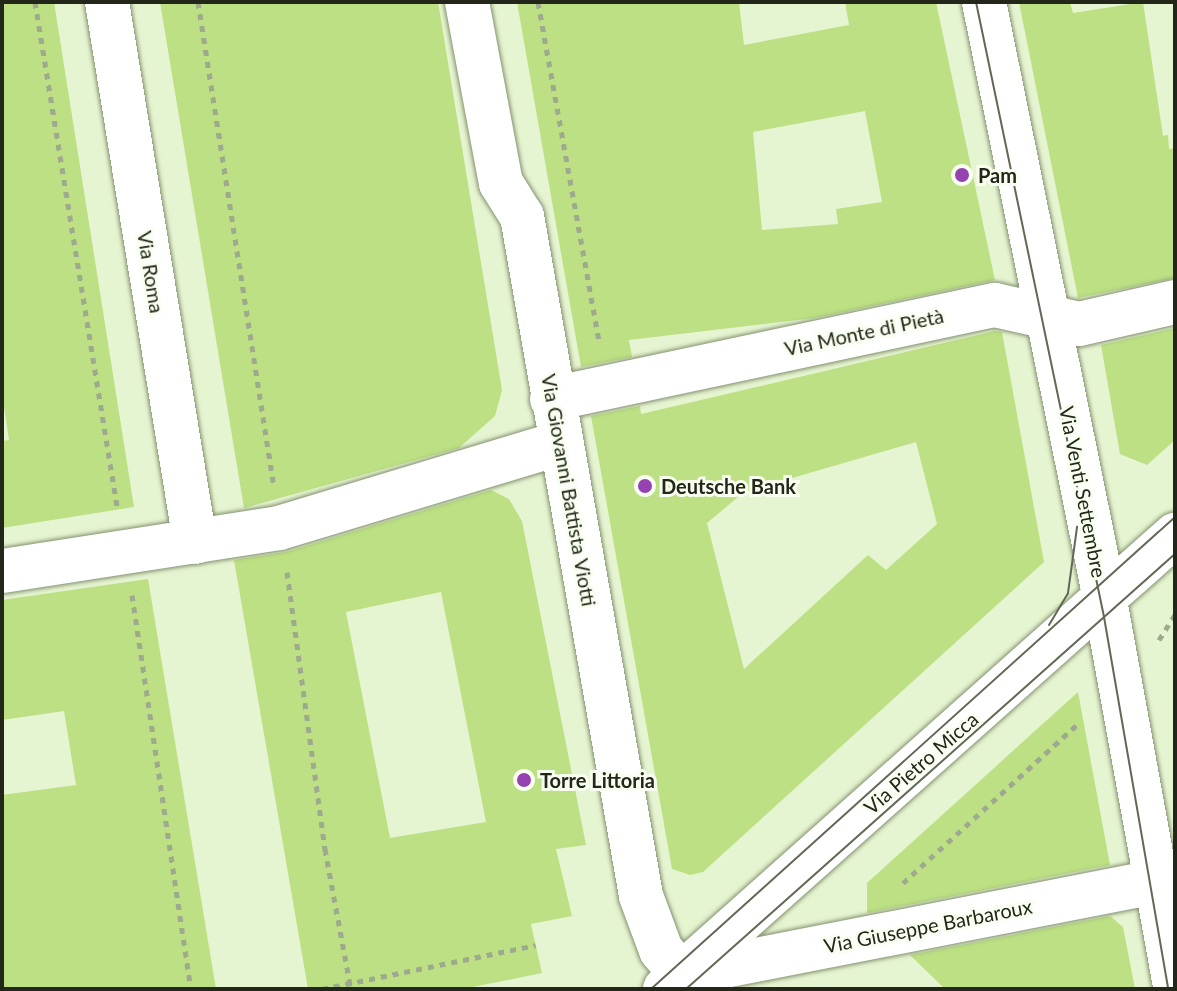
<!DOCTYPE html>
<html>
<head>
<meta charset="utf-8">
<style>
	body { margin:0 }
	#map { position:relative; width:1177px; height:991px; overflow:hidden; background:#e6f5d1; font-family:Lato,sans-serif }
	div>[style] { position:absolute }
	.building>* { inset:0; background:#bce083 }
	.path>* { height:5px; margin-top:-2.5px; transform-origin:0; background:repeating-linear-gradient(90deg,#9ea98d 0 6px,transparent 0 12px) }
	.roads { filter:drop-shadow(0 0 2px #839170) drop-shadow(0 0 2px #839170) }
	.minor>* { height:44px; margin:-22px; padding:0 22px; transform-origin:22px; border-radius:22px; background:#fff }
	.tram>* { height:2px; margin:-1px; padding:0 1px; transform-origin:1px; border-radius:1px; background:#616955 }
	.dots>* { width:22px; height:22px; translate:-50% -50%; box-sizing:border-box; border:4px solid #f8fff0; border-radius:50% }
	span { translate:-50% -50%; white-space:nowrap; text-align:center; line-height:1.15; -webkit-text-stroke:6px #f8fff0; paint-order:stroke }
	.poi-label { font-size:20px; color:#22271a; font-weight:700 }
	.left { translate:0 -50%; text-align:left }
	.street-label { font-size:20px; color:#22271a }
	.frame { position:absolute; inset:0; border:4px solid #22271a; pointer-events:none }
</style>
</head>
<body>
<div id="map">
	<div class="building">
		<div style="clip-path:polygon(2px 2px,54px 2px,134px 507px,2px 528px,2px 441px,9px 440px,2px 394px)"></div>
		<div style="clip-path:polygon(160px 2px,438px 2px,502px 390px,495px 416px,459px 448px,244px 508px)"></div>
		<div style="clip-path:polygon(evenodd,517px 2px,739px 2px,744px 45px,849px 25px,845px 2px,936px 2px,995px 280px,815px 318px,629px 340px,632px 357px,581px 367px,517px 2px,865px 111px,882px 202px,836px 209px,838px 224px,762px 230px,753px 132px,865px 111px)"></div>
		<div style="clip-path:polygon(1019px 2px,1070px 2px,1073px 13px,1143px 2px,1163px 136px,1168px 135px,1169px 149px,1175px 148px,1175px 278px,1078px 298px)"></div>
		<div style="clip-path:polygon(1175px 328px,1175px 440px,1147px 465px,1120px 454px,1101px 345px)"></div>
		<div style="clip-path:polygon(evenodd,995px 331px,1002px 332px,1044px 562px,703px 872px,690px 875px,672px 869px,591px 416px,640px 406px,641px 414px,995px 331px,916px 442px,937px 524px,886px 570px,868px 555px,744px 669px,707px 523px,744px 492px,916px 442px)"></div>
		<div style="clip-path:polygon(evenodd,491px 490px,509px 499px,522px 521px,586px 845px,556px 849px,572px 916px,531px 924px,542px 973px,463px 989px,308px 989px,234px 560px,286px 552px,491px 490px,441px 592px,486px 822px,390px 838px,346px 612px,441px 592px)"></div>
		<div style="clip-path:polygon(148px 579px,216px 989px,2px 989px,2px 795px,76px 785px,64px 711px,2px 720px,2px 600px)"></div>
		<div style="clip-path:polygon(1078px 692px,1110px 865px,867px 913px,867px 883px)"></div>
		<div style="clip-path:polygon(1110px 916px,1123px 927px,1135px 989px,945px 989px,910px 955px)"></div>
	</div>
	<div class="path">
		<div style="left:35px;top:2px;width:511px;rotate:80.76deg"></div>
		<div style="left:198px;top:2px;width:487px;rotate:81.1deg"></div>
		<div style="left:538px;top:2px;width:345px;rotate:79.8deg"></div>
		<div style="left:287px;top:572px;width:280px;rotate:82.2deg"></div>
		<div style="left:325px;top:849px;width:137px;rotate:79.5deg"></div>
		<div style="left:132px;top:595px;width:398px;rotate:81.5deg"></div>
		<div style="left:1159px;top:640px;width:31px;rotate:-58deg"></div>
		<div style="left:903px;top:883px;width:238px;rotate:-42.3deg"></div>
		<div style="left:322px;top:989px;width:218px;rotate:-11.6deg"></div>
	</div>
	<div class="roads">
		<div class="minor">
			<div style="left:107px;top:2px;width:547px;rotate:80.74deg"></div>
			<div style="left:467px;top:2px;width:184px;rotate:79.4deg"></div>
			<div style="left:501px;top:183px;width:39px;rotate:58deg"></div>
			<div style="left:522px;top:216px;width:690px;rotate:80.07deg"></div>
			<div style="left:641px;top:896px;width:58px;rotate:69.7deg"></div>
			<div style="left:661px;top:950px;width:33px;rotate:50deg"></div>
			<div style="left:984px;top:2px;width:594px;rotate:78.54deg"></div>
			<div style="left:1102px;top:584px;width:407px;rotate:79.7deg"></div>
			<div style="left:552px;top:399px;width:453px;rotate:-12deg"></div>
			<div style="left:995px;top:305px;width:86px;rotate:12.7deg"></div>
			<div style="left:1079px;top:324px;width:98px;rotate:-12.9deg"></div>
			<div style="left:2px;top:571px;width:280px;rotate:-8.8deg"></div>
			<div style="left:279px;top:528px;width:295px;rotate:-16.8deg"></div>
			<div style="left:684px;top:974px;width:500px;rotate:-11.06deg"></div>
			<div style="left:665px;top:989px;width:683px;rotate:-41.68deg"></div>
		</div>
	</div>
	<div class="tram">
		<div style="left:976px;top:2px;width:628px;rotate:78.24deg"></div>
		<div style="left:1104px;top:617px;width:377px;rotate:80.2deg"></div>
		<div style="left:1049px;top:625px;width:37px;rotate:-59deg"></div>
		<div style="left:1068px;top:593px;width:67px;rotate:-82.2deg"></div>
		<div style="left:651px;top:989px;width:705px;rotate:-42.01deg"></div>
		<div style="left:686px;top:989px;width:654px;rotate:-41.66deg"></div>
	</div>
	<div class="dots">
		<div style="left:962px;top:175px;background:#9642b0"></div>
		<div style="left:645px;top:486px;background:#9642b0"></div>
		<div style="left:524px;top:780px;background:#9642b0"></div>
	</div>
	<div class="poi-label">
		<span class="left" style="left:978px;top:175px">Pam</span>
		<span class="left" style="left:661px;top:486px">Deutsche Bank</span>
		<span class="left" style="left:540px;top:780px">Torre Littoria</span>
	</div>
	<div class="street-label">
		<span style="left:151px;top:272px;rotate:81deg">Via Roma</span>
		<span style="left:864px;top:332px;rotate:-12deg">Via Monte di Pietà</span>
		<span style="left:569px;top:490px;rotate:80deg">Via Giovanni Battista Viotti</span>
		<span style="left:1083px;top:492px;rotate:79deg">Via Venti Settembre</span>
		<span style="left:921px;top:763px;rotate:-41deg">Via Pietro Micca</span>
		<span style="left:928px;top:926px;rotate:-11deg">Via Giuseppe Barbaroux</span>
	</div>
	<div class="frame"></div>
</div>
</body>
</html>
